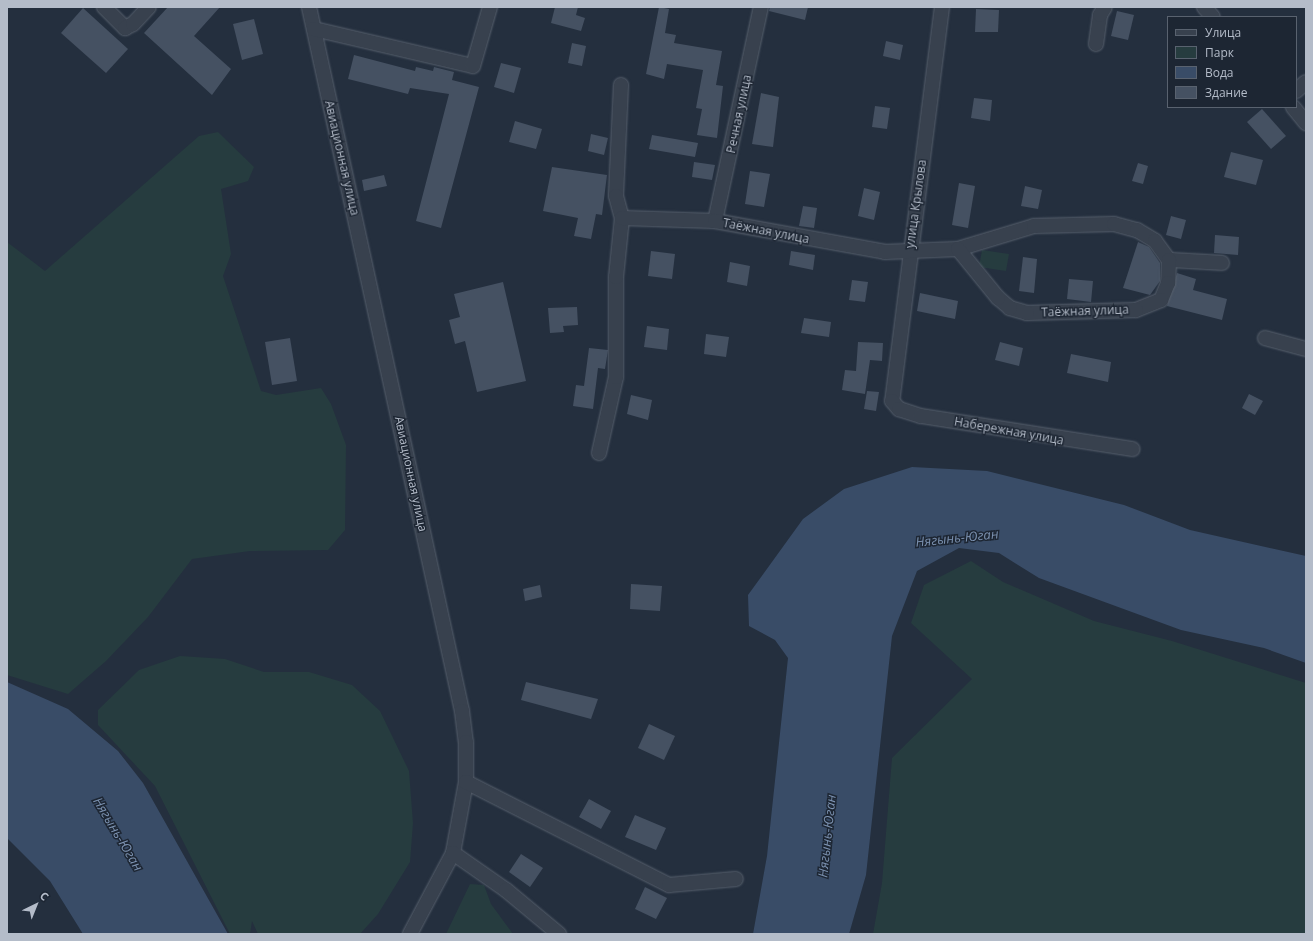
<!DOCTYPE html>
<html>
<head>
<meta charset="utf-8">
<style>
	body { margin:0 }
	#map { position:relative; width:1313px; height:941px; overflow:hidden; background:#242f3e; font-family:"Open Sans",sans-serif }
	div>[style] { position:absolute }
	.green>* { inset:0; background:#263c3f }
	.water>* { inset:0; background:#394c67 }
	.building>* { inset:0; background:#455162 }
	.roads { filter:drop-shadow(0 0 1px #565f6c) drop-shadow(0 0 1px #565f6c) }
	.minor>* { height:14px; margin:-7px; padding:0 7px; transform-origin:7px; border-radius:7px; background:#38414e }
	span { translate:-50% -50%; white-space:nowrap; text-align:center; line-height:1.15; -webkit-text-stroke:3px #1d2633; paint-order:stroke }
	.street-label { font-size:12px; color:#b4bcc9 }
	.water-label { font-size:13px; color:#7c92b1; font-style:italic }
	.frame { position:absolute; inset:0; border:8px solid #b4bcc9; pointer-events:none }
	.legend { position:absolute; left:1167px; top:16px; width:130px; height:92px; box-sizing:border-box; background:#1d2633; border:1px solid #59626f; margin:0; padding:5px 7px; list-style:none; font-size:12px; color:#b4bcc9 }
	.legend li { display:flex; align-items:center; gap:8px; height:20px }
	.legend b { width:20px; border:1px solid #59626f }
	.north { position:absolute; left:16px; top:885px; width:40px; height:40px; -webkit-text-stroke:3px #1d2633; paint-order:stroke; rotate:43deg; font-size:11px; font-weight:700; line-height:16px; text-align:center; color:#b4bcc9 }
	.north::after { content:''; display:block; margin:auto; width:14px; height:18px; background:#b4bcc9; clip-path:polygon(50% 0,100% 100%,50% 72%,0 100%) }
</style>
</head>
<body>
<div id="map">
	<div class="green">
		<div style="clip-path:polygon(218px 132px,254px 167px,248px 181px,221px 189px,231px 254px,223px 276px,261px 391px,276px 395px,321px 388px,331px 404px,346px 445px,345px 530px,328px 550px,250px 551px,192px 559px,148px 617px,106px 661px,68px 694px,7px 675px,7px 242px,45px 271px,199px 136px)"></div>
		<div style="clip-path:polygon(982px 250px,1009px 254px,1006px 271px,979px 267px)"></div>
		<div style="clip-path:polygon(971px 561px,1003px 582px,1094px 621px,1172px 641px,1306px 683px,1306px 934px,873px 934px,882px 883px,892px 758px,972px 679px,911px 623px,924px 585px)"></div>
		<div style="clip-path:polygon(180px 656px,225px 659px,264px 672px,309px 672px,352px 685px,380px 711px,409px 771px,413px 823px,410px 862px,378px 914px,360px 934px,258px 934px,252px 921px,250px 934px,230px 934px,155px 786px,98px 725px,98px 710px,139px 670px)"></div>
		<div style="clip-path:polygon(470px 884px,484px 885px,491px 904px,513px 934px,446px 934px)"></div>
	</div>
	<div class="water">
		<div style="clip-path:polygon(912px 467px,987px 471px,1124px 505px,1190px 530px,1306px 556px,1306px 663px,1264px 648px,1181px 630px,1039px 578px,999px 553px,959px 548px,917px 571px,892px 636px,866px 875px,849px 934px,753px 934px,767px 856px,788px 658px,775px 640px,749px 626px,748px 595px,803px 519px,844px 489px)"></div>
		<div style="clip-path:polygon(7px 682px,68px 709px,118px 751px,143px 783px,228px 934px,83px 934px,50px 881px,7px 838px)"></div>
	</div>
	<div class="building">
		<div style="clip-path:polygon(168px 7px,220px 7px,194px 36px,231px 69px,212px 95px,144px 33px)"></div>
		<div style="clip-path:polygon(555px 7px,578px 7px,576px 15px,585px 18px,581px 31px,551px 23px)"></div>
		<div style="clip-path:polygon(659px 7px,669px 9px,665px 33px,676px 35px,674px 43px,722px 51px,716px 85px,723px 86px,717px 138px,697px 135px,702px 109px,696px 108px,703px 70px,667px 64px,664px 79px,646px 74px)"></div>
		<div style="clip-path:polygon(770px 7px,808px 7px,805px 20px,769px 11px)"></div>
		<div style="clip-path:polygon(83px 8px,128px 49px,106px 73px,61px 33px)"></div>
		<div style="clip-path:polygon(976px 9px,999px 10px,998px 32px,975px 32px)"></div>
		<div style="clip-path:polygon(1117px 11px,1134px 15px,1128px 40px,1111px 36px)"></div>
		<div style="clip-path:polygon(254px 19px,263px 54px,242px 60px,233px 24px)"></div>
		<div style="clip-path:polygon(886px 41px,903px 45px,900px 60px,883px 56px)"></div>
		<div style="clip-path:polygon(572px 43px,586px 46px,582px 66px,568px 63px)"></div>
		<div style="clip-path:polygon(354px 55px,415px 71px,416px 67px,433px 71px,434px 67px,454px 72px,452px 80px,479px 87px,441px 228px,416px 221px,449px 94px,410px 88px,408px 94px,348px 79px)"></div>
		<div style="clip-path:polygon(501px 63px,521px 68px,514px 93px,494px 87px)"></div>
		<div style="clip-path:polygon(761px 93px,779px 97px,773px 147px,752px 144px)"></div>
		<div style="clip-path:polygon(974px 98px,992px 100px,990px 121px,971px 118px)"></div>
		<div style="clip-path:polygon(875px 106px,890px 108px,887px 129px,872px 127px)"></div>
		<div style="clip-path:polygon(1262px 109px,1286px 136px,1271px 149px,1247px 122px)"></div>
		<div style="clip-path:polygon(515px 121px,542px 129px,536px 149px,509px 142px)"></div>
		<div style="clip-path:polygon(591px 134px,608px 138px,604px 155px,588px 151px)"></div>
		<div style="clip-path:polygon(652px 135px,698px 143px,695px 157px,649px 149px)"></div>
		<div style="clip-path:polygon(1231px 152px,1263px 160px,1256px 185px,1224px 177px)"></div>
		<div style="clip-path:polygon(694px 162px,715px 165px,712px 180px,692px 177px)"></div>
		<div style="clip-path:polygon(1138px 163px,1148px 166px,1143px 184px,1132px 181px)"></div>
		<div style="clip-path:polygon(552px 167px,607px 175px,602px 215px,596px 214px,591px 239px,574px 236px,578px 218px,543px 211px)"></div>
		<div style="clip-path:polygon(750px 171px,770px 174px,764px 207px,745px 204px)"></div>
		<div style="clip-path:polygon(384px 175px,387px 186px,364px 191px,362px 180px)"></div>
		<div style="clip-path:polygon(959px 183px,975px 186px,968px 228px,952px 225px)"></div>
		<div style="clip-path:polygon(1025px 186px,1042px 190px,1038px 209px,1021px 206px)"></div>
		<div style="clip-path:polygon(864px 188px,880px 192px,874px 220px,858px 216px)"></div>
		<div style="clip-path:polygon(803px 206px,817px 208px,814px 228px,799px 226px)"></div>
		<div style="clip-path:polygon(1171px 216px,1186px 220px,1181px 239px,1166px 235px)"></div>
		<div style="clip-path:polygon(1215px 235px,1239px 237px,1238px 255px,1214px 253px)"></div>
		<div style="clip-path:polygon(1138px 242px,1149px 247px,1160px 263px,1160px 281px,1150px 295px,1123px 288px)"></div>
		<div style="clip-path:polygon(651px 251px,675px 254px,672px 279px,648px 276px)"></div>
		<div style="clip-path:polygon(791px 251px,815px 255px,813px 270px,789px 265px)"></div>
		<div style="clip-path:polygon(1023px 257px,1037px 259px,1034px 293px,1019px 291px)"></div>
		<div style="clip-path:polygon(730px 262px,750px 266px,747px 286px,727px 282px)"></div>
		<div style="clip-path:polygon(1177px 273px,1196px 279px,1193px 290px,1227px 299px,1222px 320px,1167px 306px)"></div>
		<div style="clip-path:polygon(1069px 279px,1093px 281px,1091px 302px,1067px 299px)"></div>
		<div style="clip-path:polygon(852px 280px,868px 282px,865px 302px,849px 300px)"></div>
		<div style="clip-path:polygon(503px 282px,526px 381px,477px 392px,465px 341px,455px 344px,449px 320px,460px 317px,454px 294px)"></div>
		<div style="clip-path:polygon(920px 293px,958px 301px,955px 319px,917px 311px)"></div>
		<div style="clip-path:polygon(577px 307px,578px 325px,563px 326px,564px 332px,550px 333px,548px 308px)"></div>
		<div style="clip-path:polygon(804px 318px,831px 322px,829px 337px,801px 333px)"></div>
		<div style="clip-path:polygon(647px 326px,669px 329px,667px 350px,644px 347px)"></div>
		<div style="clip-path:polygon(706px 334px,729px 337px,726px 357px,704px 354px)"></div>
		<div style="clip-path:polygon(290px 338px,297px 381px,272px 385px,265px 342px)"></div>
		<div style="clip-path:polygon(858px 342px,883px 343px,882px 361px,870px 360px,865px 394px,842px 390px,845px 370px,856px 371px)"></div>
		<div style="clip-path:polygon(1000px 342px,1023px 348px,1019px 366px,995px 360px)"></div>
		<div style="clip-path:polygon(589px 348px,608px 350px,605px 369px,598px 368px,593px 409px,573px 406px,576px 385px,584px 386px)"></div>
		<div style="clip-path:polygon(1071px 354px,1111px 362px,1108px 382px,1067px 373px)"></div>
		<div style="clip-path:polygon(867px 391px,879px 392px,876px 411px,864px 409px)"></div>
		<div style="clip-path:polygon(1249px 394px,1263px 401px,1255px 415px,1242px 408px)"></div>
		<div style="clip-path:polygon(631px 395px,652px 400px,648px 420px,627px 414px)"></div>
		<div style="clip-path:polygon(631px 584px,662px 586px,660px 611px,630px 609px)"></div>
		<div style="clip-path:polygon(540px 585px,542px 597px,525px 601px,523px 589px)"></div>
		<div style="clip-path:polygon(526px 682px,598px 699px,591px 719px,521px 700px)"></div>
		<div style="clip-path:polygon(649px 724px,675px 736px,664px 760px,638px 748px)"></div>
		<div style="clip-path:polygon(589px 799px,611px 811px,601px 829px,579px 817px)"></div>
		<div style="clip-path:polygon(635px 815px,666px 828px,656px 850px,625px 837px)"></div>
		<div style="clip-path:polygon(521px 854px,543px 868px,530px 887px,509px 872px)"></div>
		<div style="clip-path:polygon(645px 887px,667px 898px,656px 919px,635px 909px)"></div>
	</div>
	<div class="roads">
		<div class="minor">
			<div style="left:104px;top:7px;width:30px;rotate:45deg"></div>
			<div style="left:125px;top:28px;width:9px;rotate:-27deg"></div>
			<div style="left:133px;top:24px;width:23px;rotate:-47deg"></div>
			<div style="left:309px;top:7px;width:720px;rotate:77.74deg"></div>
			<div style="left:462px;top:711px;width:31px;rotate:83deg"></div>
			<div style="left:466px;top:742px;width:40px;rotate:90deg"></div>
			<div style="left:466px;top:782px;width:72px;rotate:100.4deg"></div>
			<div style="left:453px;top:853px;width:92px;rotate:118deg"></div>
			<div style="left:942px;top:7px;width:397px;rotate:97.2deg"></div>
			<div style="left:892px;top:401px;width:11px;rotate:49deg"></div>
			<div style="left:899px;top:409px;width:23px;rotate:18deg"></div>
			<div style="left:921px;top:416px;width:214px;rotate:8.9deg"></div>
			<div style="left:1204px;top:7px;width:13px;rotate:48deg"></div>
			<div style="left:314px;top:29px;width:163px;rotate:13.1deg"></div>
			<div style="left:473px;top:66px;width:61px;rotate:-73.9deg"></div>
			<div style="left:1096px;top:44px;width:29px;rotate:-82deg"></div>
			<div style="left:1100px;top:15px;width:9px;rotate:-58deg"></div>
			<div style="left:621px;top:85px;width:111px;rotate:92.6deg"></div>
			<div style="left:616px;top:196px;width:23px;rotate:75deg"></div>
			<div style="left:1296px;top:91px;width:13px;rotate:-42deg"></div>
			<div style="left:1293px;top:107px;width:21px;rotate:51deg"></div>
			<div style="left:715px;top:221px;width:219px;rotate:-77.9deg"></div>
			<div style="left:1169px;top:260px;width:53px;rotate:3.2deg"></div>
			<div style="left:1265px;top:338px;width:42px;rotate:15deg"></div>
			<div style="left:599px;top:453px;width:78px;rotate:-77.4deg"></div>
			<div style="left:616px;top:377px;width:100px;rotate:-90deg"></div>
			<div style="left:616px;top:277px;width:59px;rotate:-84.2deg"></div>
			<div style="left:622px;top:218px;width:93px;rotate:1.8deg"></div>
			<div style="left:715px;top:221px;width:173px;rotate:10.3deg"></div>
			<div style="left:885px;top:252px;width:73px;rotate:-2.4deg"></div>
			<div style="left:958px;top:249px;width:79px;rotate:-16.8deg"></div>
			<div style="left:1034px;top:226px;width:80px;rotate:-1.4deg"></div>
			<div style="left:1114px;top:224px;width:24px;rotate:15deg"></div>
			<div style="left:1137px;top:230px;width:21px;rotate:31deg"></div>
			<div style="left:1155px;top:241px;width:24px;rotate:54deg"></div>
			<div style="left:1169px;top:260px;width:23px;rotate:92deg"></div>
			<div style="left:1168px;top:283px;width:18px;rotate:112deg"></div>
			<div style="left:1161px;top:300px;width:27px;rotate:158deg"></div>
			<div style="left:1136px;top:310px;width:109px;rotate:178.4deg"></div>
			<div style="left:1027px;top:313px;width:18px;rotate:-164deg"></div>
			<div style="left:1010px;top:308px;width:16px;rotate:-140deg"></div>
			<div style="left:998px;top:298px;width:63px;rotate:-129.2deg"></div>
			<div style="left:466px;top:782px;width:228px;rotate:26.9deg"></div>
			<div style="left:669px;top:885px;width:67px;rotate:-5.1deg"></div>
			<div style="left:453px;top:853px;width:65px;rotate:34.9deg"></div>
			<div style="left:506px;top:890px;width:69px;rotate:39.7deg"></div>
		</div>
	</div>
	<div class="street-label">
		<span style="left:739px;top:114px;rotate:-78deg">Речная улица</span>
		<span style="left:342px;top:158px;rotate:77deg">Авиационная улица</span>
		<span style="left:916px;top:204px;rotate:-82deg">улица Крылова</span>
		<span style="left:766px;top:231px;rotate:11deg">Таёжная улица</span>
		<span style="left:1085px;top:311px;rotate:-2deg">Таёжная улица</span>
		<span style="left:1009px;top:431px;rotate:10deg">Набережная улица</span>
		<span style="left:411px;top:474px;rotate:78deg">Авиационная улица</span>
	</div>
	<div class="water-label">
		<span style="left:957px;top:538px;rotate:-6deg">Нягынь-Юган</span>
		<span style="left:118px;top:834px;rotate:59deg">Нягынь-Юган</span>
		<span style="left:827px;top:836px;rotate:-84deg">Нягынь-Юган</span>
	</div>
	<div class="frame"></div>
	<ul class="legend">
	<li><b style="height:5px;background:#38414e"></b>Улица</li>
	<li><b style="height:11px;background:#263c3f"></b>Парк</li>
	<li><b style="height:11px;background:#394c67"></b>Вода</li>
	<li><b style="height:11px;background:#455162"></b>Здание</li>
	</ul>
	<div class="north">С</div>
</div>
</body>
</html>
